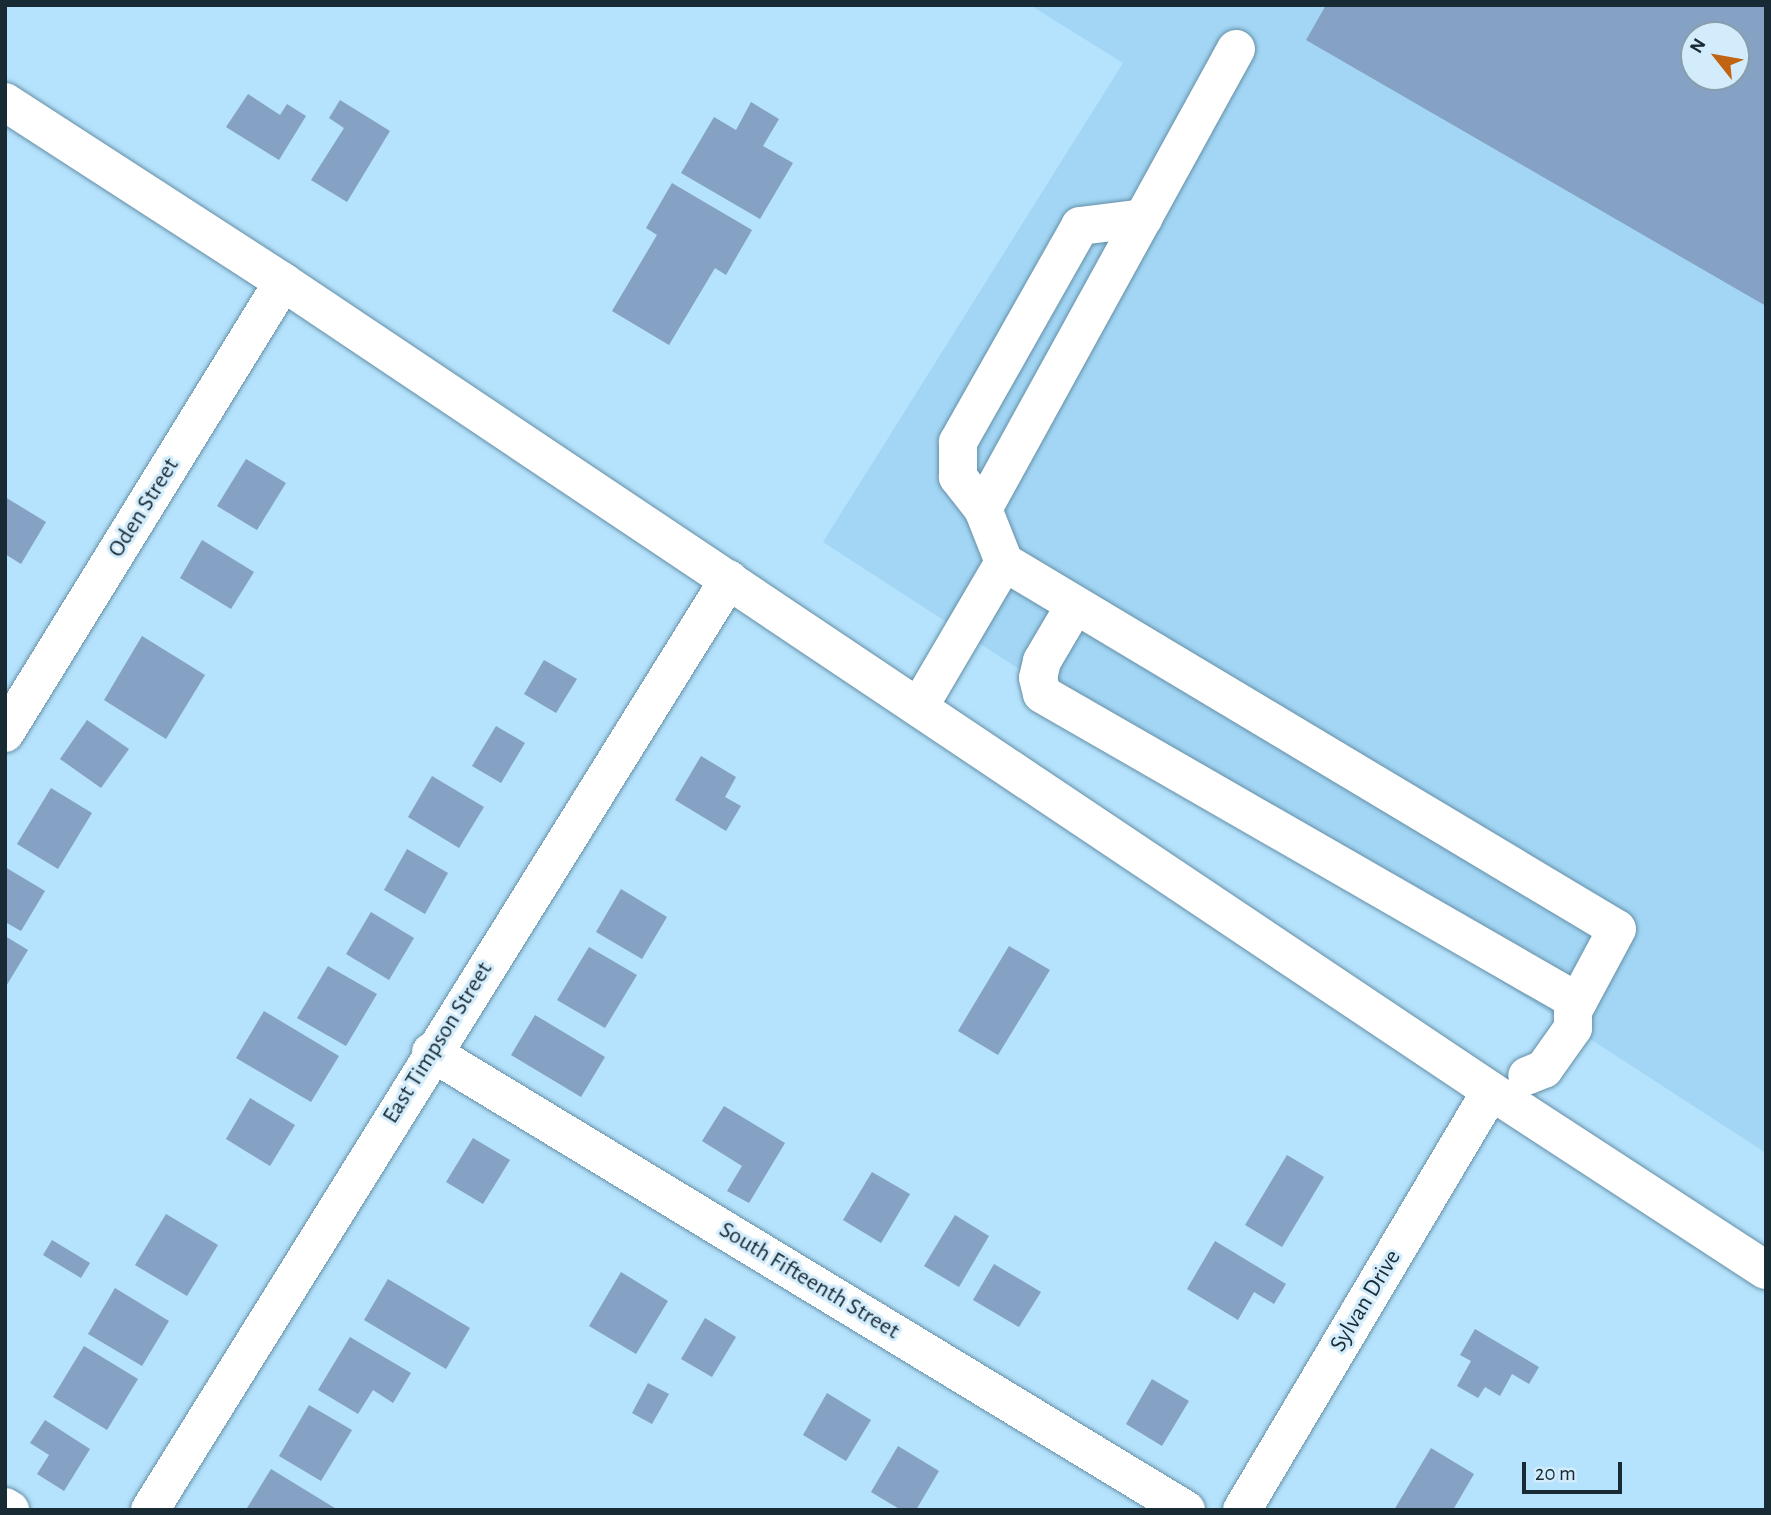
<!DOCTYPE html>
<html>
<head>
<meta charset="utf-8">
<style>
	body { margin:0 }
	#map { position:relative; width:1771px; height:1515px; overflow:hidden; background:#b5e2fc; font-family:"Alegreya Sans",sans-serif }
	div>[style] { position:absolute }
	.built>* { inset:0; background:#a2d6f4 }
	.building>* { inset:0; background:#85a1c3 }
	.roads { filter:drop-shadow(0 0 2px #658fa7) drop-shadow(0 0 2px #658fa7) }
	.minor>* { height:38px; margin:-19px; padding:0 19px; transform-origin:19px; border-radius:19px; background:#fff }
	span { translate:-50% -50%; white-space:nowrap; text-align:center; line-height:1.15; -webkit-text-stroke:6px #d2ecfc; paint-order:stroke }
	.street-label { font-size:24px; color:#182a34 }
	.frame { position:absolute; inset:0; border:7px solid #182a34; pointer-events:none }
	.north { position:absolute; left:1680px; top:21px; width:70px; height:70px; box-sizing:border-box; background:#d2ecfc; border:2px solid #889eac; border-radius:50%; rotate:301deg; font-size:19px; font-weight:700; line-height:28px; text-align:center; color:#182a34 }
	.north::after { content:''; display:block; margin:auto; width:24px; height:32px; background:#c06411; clip-path:polygon(50% 0,100% 100%,50% 72%,0 100%) }
	.scale { position:absolute; left:1522px; top:1462px; width:100px; height:32px; box-sizing:border-box; border:4px solid #182a34; border-top:0; padding-left:9px; font-size:21px; line-height:24px; white-space:nowrap; color:#182a34; -webkit-text-stroke:5px #d2ecfc; paint-order:stroke }
</style>
</head>
<body>
<div id="map">
	<div class="built">
		<div style="clip-path:polygon(evenodd,1030px 5px,1766px 5px,1766px 1153px,823px 542px,1123px 63px,1030px 5px,1694px 35px,1736px 35px,1736px 77px,1694px 77px,1694px 35px)"></div>
	</div>
	<div class="building">
		<div style="clip-path:polygon(evenodd,1326px 5px,1766px 5px,1766px 306px,1306px 40px,1326px 5px,1694px 35px,1736px 35px,1736px 77px,1694px 77px,1694px 35px)"></div>
		<div style="clip-path:polygon(248px 94px,280px 115px,287px 104px,306px 116px,279px 160px,226px 127px)"></div>
		<div style="clip-path:polygon(340px 100px,390px 131px,347px 202px,311px 180px,344px 128px,329px 118px)"></div>
		<div style="clip-path:polygon(751px 102px,779px 119px,763px 146px,793px 163px,760px 219px,681px 173px,714px 117px,736px 130px)"></div>
		<div style="clip-path:polygon(672px 183px,752px 230px,726px 275px,715px 268px,669px 345px,612px 311px,657px 235px,646px 228px)"></div>
		<div style="clip-path:polygon(246px 459px,286px 483px,257px 530px,217px 506px)"></div>
		<div style="clip-path:polygon(5px 497px,46px 522px,21px 564px,5px 554px)"></div>
		<div style="clip-path:polygon(202px 540px,254px 572px,231px 609px,180px 578px)"></div>
		<div style="clip-path:polygon(142px 636px,205px 675px,166px 739px,104px 700px)"></div>
		<div style="clip-path:polygon(544px 660px,577px 679px,556px 713px,524px 694px)"></div>
		<div style="clip-path:polygon(87px 720px,129px 749px,101px 788px,60px 759px)"></div>
		<div style="clip-path:polygon(496px 726px,525px 743px,501px 783px,472px 766px)"></div>
		<div style="clip-path:polygon(701px 756px,736px 777px,725px 797px,741px 806px,726px 831px,675px 800px)"></div>
		<div style="clip-path:polygon(432px 776px,484px 807px,459px 848px,408px 817px)"></div>
		<div style="clip-path:polygon(51px 788px,92px 813px,58px 869px,17px 844px)"></div>
		<div style="clip-path:polygon(407px 849px,448px 873px,425px 914px,384px 890px)"></div>
		<div style="clip-path:polygon(5px 867px,45px 891px,21px 931px,5px 922px)"></div>
		<div style="clip-path:polygon(621px 889px,667px 917px,642px 959px,596px 932px)"></div>
		<div style="clip-path:polygon(371px 912px,414px 938px,389px 980px,346px 954px)"></div>
		<div style="clip-path:polygon(5px 936px,28px 950px,5px 988px)"></div>
		<div style="clip-path:polygon(1009px 946px,1050px 970px,998px 1055px,958px 1031px)"></div>
		<div style="clip-path:polygon(589px 947px,637px 975px,605px 1028px,557px 1000px)"></div>
		<div style="clip-path:polygon(328px 966px,377px 994px,346px 1046px,297px 1018px)"></div>
		<div style="clip-path:polygon(264px 1011px,339px 1056px,311px 1102px,236px 1058px)"></div>
		<div style="clip-path:polygon(535px 1015px,605px 1057px,581px 1097px,511px 1055px)"></div>
		<div style="clip-path:polygon(250px 1098px,295px 1125px,270px 1166px,226px 1139px)"></div>
		<div style="clip-path:polygon(724px 1106px,785px 1143px,749px 1203px,727px 1191px,742px 1166px,702px 1141px)"></div>
		<div style="clip-path:polygon(473px 1138px,510px 1160px,483px 1204px,446px 1182px)"></div>
		<div style="clip-path:polygon(1287px 1155px,1324px 1177px,1282px 1247px,1245px 1225px)"></div>
		<div style="clip-path:polygon(872px 1172px,910px 1194px,881px 1243px,843px 1220px)"></div>
		<div style="clip-path:polygon(166px 1214px,218px 1245px,187px 1296px,135px 1265px)"></div>
		<div style="clip-path:polygon(955px 1215px,989px 1236px,959px 1287px,924px 1266px)"></div>
		<div style="clip-path:polygon(52px 1240px,90px 1263px,81px 1278px,43px 1255px)"></div>
		<div style="clip-path:polygon(1215px 1241px,1286px 1284px,1274px 1304px,1254px 1292px,1238px 1320px,1187px 1289px)"></div>
		<div style="clip-path:polygon(994px 1264px,1041px 1292px,1019px 1327px,973px 1300px)"></div>
		<div style="clip-path:polygon(621px 1272px,668px 1301px,636px 1354px,589px 1326px)"></div>
		<div style="clip-path:polygon(388px 1279px,470px 1328px,446px 1369px,364px 1320px)"></div>
		<div style="clip-path:polygon(115px 1288px,169px 1321px,142px 1366px,88px 1334px)"></div>
		<div style="clip-path:polygon(705px 1318px,736px 1337px,712px 1377px,681px 1359px)"></div>
		<div style="clip-path:polygon(1475px 1329px,1539px 1367px,1529px 1384px,1512px 1374px,1500px 1396px,1485px 1387px,1478px 1398px,1457px 1386px,1471px 1361px,1460px 1355px)"></div>
		<div style="clip-path:polygon(350px 1337px,411px 1373px,393px 1403px,373px 1390px,358px 1414px,318px 1390px)"></div>
		<div style="clip-path:polygon(84px 1346px,138px 1379px,107px 1430px,53px 1397px)"></div>
		<div style="clip-path:polygon(1152px 1379px,1189px 1401px,1162px 1446px,1126px 1424px)"></div>
		<div style="clip-path:polygon(648px 1383px,669px 1394px,652px 1424px,632px 1413px)"></div>
		<div style="clip-path:polygon(827px 1393px,871px 1420px,846px 1461px,803px 1435px)"></div>
		<div style="clip-path:polygon(309px 1405px,352px 1430px,321px 1481px,279px 1456px)"></div>
		<div style="clip-path:polygon(45px 1420px,90px 1449px,64px 1491px,37px 1474px,49px 1455px,30px 1443px)"></div>
		<div style="clip-path:polygon(898px 1446px,939px 1471px,916px 1510px,901px 1510px,871px 1492px)"></div>
		<div style="clip-path:polygon(1431px 1448px,1474px 1474px,1453px 1510px,1394px 1510px)"></div>
		<div style="clip-path:polygon(271px 1469px,338px 1510px,247px 1508px)"></div>
	</div>
	<div class="roads">
		<div class="minor">
			<div style="left:5px;top:102px;width:331px;rotate:32.9deg"></div>
			<div style="left:283px;top:282px;width:1454px;rotate:33.81deg"></div>
			<div style="left:1491px;top:1091px;width:328px;rotate:33.1deg"></div>
			<div style="left:983px;top:509px;width:41px;rotate:-128deg"></div>
			<div style="left:958px;top:477px;width:35px;rotate:-90deg"></div>
			<div style="left:958px;top:442px;width:248px;rotate:-60.5deg"></div>
			<div style="left:1080px;top:226px;width:64px;rotate:-7.1deg"></div>
			<div style="left:1004px;top:562px;width:57px;rotate:-111.6deg"></div>
			<div style="left:983px;top:509px;width:525px;rotate:-61.19deg"></div>
			<div style="left:1075px;top:605px;width:65px;rotate:120.5deg"></div>
			<div style="left:1042px;top:661px;width:17px;rotate:103deg"></div>
			<div style="left:1038px;top:678px;width:16px;rotate:76deg"></div>
			<div style="left:1042px;top:694px;width:618px;rotate:29.88deg"></div>
			<div style="left:919px;top:707px;width:168px;rotate:-59.6deg"></div>
			<div style="left:1004px;top:562px;width:714px;rotate:30.91deg"></div>
			<div style="left:1617px;top:929px;width:93px;rotate:118.2deg"></div>
			<div style="left:1573px;top:1011px;width:17px;rotate:90deg"></div>
			<div style="left:1573px;top:1028px;width:50px;rotate:125.3deg"></div>
			<div style="left:1544px;top:1069px;width:18px;rotate:158deg"></div>
			<div style="left:5px;top:733px;width:530px;rotate:-58.35deg"></div>
			<div style="left:431px;top:1052px;width:883px;rotate:31.24deg"></div>
			<div style="left:5px;top:1507px;width:6px;rotate:31deg"></div>
			<div style="left:150px;top:1510px;width:1096px;rotate:-58.12deg"></div>
			<div style="left:1242px;top:1510px;width:487px;rotate:-59.3deg"></div>
		</div>
	</div>
	<div class="street-label">
		<span style="left:144px;top:508px;rotate:-58deg">Oden Street</span>
		<span style="left:438px;top:1043px;rotate:-58deg">East Timpson Street</span>
		<span style="left:809px;top:1281px;rotate:31deg">South Fifteenth Street</span>
		<span style="left:1366px;top:1301px;rotate:-59deg">Sylvan Drive</span>
	</div>
	<div class="frame"></div>
	<div class="north">N</div>
	<div class="scale">20 m</div>
</div>
</body>
</html>
